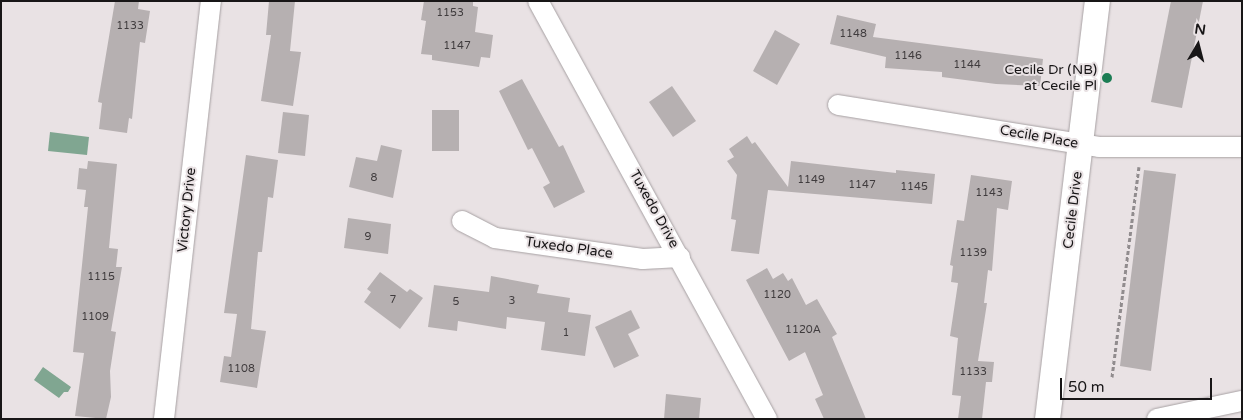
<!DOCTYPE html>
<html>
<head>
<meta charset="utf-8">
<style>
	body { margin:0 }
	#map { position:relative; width:1243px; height:420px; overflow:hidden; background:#e9e2e4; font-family:"Varela Round",sans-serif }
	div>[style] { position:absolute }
	.water>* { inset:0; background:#80a691 }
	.building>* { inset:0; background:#b6b0b1 }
	.path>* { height:3px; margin-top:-1.5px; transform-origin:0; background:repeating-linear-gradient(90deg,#918c8e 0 4px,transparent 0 6.5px) }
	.roads { filter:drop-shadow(0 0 1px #a7a1a3) drop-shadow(0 0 1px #a7a1a3) }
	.minor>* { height:20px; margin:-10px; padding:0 10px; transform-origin:10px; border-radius:10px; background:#fff }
	.tertiary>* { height:25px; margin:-12.5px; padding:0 12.5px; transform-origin:12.5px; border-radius:12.5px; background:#fff }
	.dots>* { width:14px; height:14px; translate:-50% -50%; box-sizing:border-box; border:2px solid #e9e2e4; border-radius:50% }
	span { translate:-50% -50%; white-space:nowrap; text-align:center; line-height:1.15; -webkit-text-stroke:4px #e9e2e4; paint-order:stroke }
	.number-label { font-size:11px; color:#403c3e }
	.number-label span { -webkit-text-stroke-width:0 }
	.poi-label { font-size:14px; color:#181617 }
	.right { translate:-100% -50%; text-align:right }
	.street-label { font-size:14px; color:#181617 }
	.frame { position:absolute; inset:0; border:2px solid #181617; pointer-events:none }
	.north { position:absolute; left:1173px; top:20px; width:50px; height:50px; -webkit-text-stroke:4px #e9e2e4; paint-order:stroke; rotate:8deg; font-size:14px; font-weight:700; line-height:20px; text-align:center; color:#181617 }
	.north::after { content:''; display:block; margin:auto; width:18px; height:22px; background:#181617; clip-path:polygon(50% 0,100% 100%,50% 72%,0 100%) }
	.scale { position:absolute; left:1060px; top:378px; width:152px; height:22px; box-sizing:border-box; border:2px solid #181617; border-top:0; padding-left:6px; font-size:15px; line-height:18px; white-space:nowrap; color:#181617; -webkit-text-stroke:4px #e9e2e4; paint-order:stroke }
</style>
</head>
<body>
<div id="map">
	<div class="water">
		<div style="clip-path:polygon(50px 132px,89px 137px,87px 155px,48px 151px)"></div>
		<div style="clip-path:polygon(43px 367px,71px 387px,68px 392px,64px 392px,59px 398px,34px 380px)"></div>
	</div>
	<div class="building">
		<div style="clip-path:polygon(115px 1px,139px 1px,138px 9px,150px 11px,145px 43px,140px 42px,132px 119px,129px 118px,127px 133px,99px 129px,102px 103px,98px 102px)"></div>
		<div style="clip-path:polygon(269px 1px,295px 1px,290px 51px,301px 52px,293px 106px,261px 101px,271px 35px,266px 35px)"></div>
		<div style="clip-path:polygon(424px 1px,473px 1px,473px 6px,478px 7px,475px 32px,493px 35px,490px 58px,481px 57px,479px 67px,432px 60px,432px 55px,421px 54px,426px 21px,421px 20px)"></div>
		<div style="clip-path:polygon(1171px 1px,1203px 1px,1182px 108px,1151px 102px)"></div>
		<div style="clip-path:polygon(837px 15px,876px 24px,873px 37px,1043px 59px,1040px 86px,996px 84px,942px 77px,942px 72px,885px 68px,886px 57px,830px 44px)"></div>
		<div style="clip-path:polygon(775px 30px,800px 44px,777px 85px,753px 71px)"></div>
		<div style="clip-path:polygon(522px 79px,559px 147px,563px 145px,585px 192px,554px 208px,543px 187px,550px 183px,532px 148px,528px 150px,499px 91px)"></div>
		<div style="clip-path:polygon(672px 86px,696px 121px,673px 137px,649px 102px)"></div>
		<div style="clip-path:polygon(432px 110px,459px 110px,459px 151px,432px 151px)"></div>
		<div style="clip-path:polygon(283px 112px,309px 115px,305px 156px,278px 153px)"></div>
		<div style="clip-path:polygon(747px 136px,752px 144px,755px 142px,788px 187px,791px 161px,896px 173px,896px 170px,935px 174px,932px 204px,768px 190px,759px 254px,731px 251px,736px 220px,731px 219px,737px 175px,727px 161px,734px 157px,729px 149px)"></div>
		<div style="clip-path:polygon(381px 145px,402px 150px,393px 198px,349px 187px,356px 157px,377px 161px)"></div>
		<div style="clip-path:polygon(246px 155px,278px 160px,273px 198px,268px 197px,262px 252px,258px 252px,251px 329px,266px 331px,257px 388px,220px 382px,224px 356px,231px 357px,237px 314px,224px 313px)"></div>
		<div style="clip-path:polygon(88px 161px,117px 164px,109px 248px,118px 249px,116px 267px,122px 267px,111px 331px,116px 332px,110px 371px,111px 397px,106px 419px,75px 416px,84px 353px,73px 352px,88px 207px,84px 207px,86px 190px,77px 189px,79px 168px,87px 169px)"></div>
		<div style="clip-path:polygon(1144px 170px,1176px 174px,1151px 371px,1120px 366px)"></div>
		<div style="clip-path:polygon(971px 175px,1012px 181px,1008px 210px,997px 208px,992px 271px,988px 270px,984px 303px,987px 303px,978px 361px,994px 362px,992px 382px,986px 382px,982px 419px,958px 419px,961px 396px,952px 395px,958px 338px,950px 336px,958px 283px,951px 282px,953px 266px,950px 265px,957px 220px,964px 221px)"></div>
		<div style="clip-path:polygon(348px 218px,391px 224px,388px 254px,344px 248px)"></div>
		<div style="clip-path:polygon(767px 268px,773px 279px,783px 273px,788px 281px,792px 278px,806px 305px,817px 299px,837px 334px,832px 337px,866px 419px,824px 419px,815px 399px,823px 395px,805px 352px,789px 361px,746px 280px)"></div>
		<div style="clip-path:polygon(380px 272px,407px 292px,410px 289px,423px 298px,400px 329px,364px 302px,371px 292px,367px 289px)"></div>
		<div style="clip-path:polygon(491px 276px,539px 285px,537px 293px,570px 298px,568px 312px,591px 315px,585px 356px,541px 350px,545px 322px,507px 317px,506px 329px,458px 321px,457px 331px,428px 327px,434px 285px,489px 292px)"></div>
		<div style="clip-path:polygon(631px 310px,640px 328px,628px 334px,639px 356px,614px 368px,595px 327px)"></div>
		<div style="clip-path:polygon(666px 394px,701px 398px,699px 419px,664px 419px)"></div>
	</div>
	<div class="path">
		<div style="left:1112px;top:377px;width:212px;rotate:-82.7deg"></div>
	</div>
	<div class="roads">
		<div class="minor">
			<div style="left:538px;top:1px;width:477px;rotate:61.3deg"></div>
			<div style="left:838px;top:105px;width:264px;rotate:9.1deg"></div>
			<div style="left:1099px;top:147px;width:143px"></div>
			<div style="left:462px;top:221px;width:37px;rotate:27deg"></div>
			<div style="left:495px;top:238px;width:149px;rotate:8.1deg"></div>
			<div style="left:643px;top:259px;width:37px;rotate:-3deg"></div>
			<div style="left:164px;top:419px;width:421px;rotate:-83.6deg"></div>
			<div style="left:1157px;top:419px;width:87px;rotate:-12deg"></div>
		</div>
		<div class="tertiary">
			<div style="left:1047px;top:419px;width:421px;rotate:-83.2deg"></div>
		</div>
	</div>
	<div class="dots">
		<div style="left:1107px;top:78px;background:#1c7d54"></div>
	</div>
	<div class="number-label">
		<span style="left:450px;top:13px">1153</span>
		<span style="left:130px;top:26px">1133</span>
		<span style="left:853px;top:34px">1148</span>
		<span style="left:457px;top:46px">1147</span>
		<span style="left:908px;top:56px">1146</span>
		<span style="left:967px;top:65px">1144</span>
		<span style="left:374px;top:178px">8</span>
		<span style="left:811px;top:180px">1149</span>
		<span style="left:862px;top:185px">1147</span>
		<span style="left:914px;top:187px">1145</span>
		<span style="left:989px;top:193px">1143</span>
		<span style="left:368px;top:237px">9</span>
		<span style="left:973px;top:253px">1139</span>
		<span style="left:101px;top:277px">1115</span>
		<span style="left:777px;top:295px">1120</span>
		<span style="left:393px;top:300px">7</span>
		<span style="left:512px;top:301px">3</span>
		<span style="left:456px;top:302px">5</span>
		<span style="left:95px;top:317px">1109</span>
		<span style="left:803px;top:330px">1120A</span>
		<span style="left:566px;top:333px">1</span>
		<span style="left:241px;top:369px">1108</span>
		<span style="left:973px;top:372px">1133</span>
	</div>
	<div class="poi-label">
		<span class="right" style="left:1097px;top:78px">Cecile Dr (NB)<br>at Cecile Pl</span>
	</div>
	<div class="street-label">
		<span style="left:1039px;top:137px;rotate:10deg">Cecile Place</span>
		<span style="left:654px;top:209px;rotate:61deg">Tuxedo Drive</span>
		<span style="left:187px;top:210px;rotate:-84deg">Victory Drive</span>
		<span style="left:1073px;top:210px;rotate:-83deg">Cecile Drive</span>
		<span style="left:569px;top:248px;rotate:8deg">Tuxedo Place</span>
	</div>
	<div class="frame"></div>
	<div class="north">N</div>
	<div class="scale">50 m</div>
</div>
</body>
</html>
